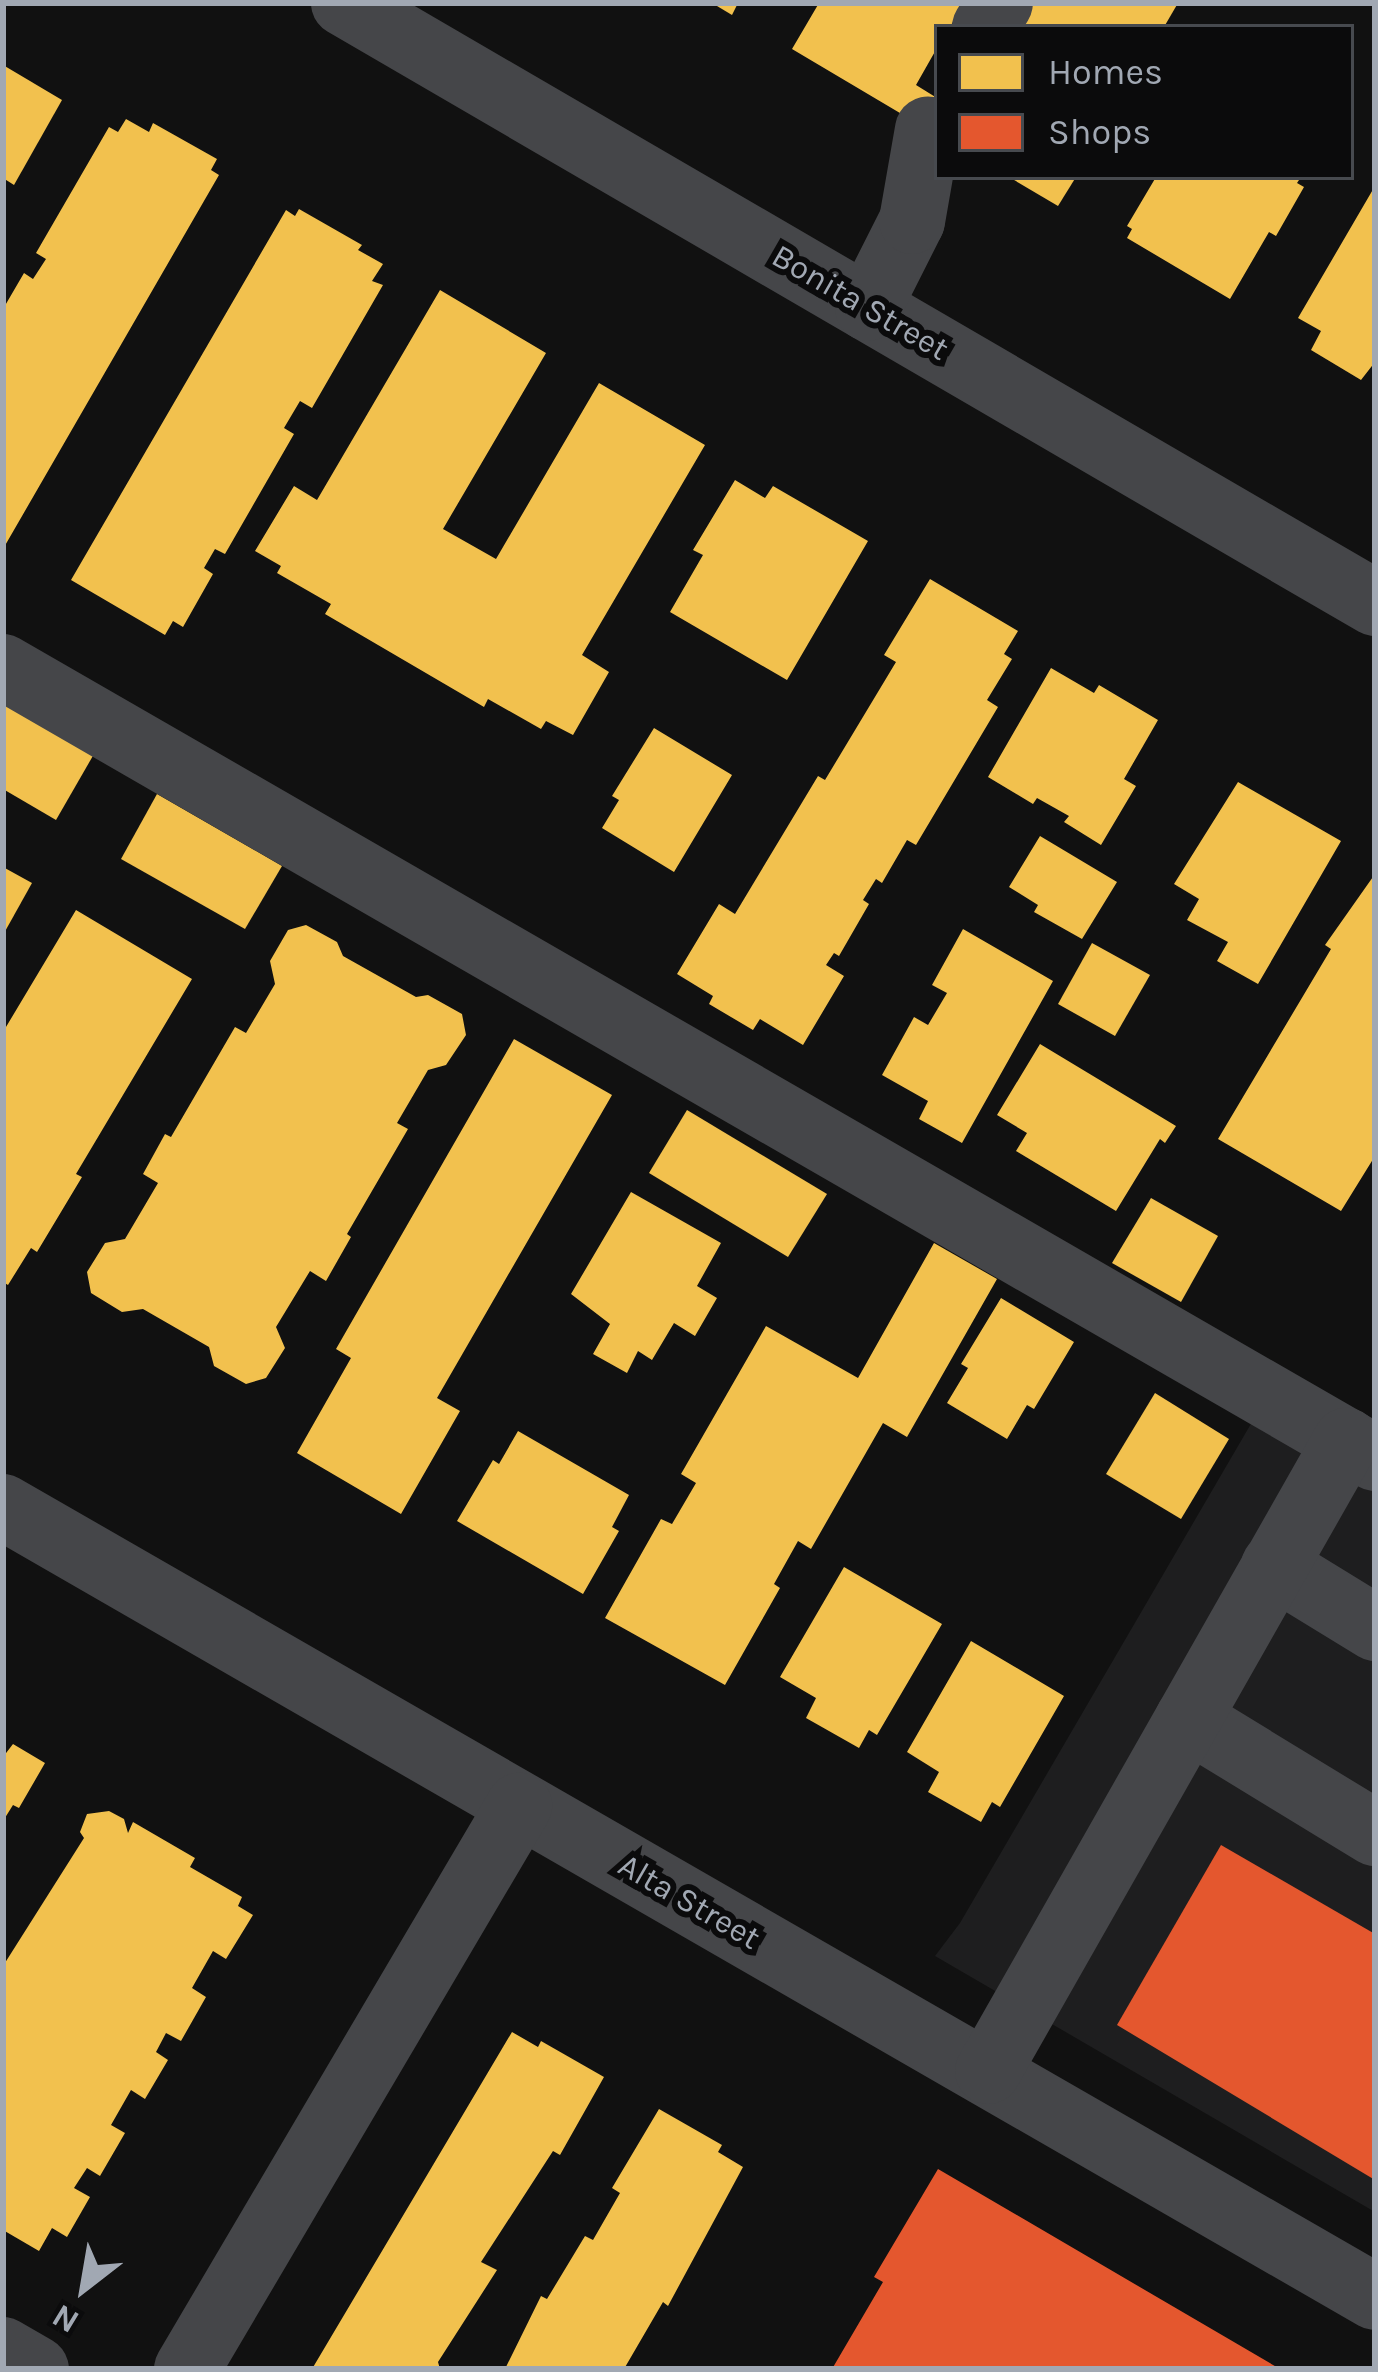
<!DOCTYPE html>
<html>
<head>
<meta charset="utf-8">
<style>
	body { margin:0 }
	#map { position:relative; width:1378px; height:2372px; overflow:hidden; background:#111; font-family:Karla,sans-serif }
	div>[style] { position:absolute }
	.built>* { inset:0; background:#1e1e1f }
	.homes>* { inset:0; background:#f2c14e }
	.shops>* { inset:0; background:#e4572e }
	.minor>* { height:66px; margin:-33px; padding:0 33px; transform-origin:33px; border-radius:33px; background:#454649 }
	span { translate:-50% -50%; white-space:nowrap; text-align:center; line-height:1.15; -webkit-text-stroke:12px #0b0b0c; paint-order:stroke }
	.street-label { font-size:33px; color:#a1a8b3 }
	.frame { position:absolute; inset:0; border:6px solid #a1a8b3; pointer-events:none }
	.legend { position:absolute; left:934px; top:24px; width:420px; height:156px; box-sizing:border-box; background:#0b0b0c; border:3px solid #474a4f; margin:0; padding:15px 21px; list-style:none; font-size:36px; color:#a1a8b3 }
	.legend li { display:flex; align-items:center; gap:24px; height:60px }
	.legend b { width:60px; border:3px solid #474a4f }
	.north { position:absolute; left:24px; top:2228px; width:120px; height:120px; -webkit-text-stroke:9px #0b0b0c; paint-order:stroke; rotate:211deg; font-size:33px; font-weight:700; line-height:48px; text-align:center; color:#a1a8b3 }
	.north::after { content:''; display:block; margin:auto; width:42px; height:54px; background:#a1a8b3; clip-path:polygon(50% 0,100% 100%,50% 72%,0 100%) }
</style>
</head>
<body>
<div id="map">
	<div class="built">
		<div style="clip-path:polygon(1252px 1422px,1375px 1489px,1375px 2212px,935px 1956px,960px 1923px)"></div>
	</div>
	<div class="homes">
		<div style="clip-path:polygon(712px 3px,738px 3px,732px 15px)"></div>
		<div style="clip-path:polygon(819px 3px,964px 3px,950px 27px,937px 27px,937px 48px,916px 85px,937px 98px,937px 135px,792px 49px)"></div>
		<div style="clip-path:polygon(1031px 3px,1178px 3px,1164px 27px,1017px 27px)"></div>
		<div style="clip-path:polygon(3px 65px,62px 100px,14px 185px,3px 178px)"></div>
		<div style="clip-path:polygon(126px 119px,149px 132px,153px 123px,217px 159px,211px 170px,219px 175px,3px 549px,3px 309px,24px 273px,33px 279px,46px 259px,36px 253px,109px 127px,118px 132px)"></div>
		<div style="clip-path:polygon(1009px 177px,1076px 177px,1058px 206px)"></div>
		<div style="clip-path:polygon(1156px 177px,1301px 177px,1297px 183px,1304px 187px,1276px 236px,1269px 232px,1230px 299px,1127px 238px,1132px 229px,1127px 226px)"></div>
		<div style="clip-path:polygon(1375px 186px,1375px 362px,1361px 380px,1311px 350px,1321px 331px,1298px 318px)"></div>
		<div style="clip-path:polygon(299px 209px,362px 245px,358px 250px,383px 264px,372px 281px,383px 285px,312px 408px,300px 401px,284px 428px,294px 434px,225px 554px,215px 549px,204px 568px,213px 574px,183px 627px,173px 621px,165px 635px,71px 580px,286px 210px,295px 216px)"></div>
		<div style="clip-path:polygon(440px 290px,546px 353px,443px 529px,496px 559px,599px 383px,705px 445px,582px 655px,609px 672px,573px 735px,546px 721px,541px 729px,488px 699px,484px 707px,325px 614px,331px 604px,277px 573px,281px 566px,255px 551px,294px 486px,317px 500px)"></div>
		<div style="clip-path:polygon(735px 480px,765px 498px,773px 486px,868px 541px,787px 680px,670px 612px,703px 555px,693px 550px)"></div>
		<div style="clip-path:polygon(930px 579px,1018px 631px,1004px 654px,1012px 659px,987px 700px,998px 707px,916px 845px,907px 840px,882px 883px,876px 879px,863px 900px,869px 904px,839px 956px,834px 953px,826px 965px,844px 976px,803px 1045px,760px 1019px,753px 1030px,709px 1004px,713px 996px,677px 974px,719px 904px,735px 914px,818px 776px,825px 780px,896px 662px,884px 655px)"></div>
		<div style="clip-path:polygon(1051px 668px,1094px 693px,1099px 685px,1158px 720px,1124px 779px,1136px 786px,1101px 845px,1064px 822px,1069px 816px,1037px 798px,1033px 804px,988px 777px)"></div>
		<div style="clip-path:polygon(3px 702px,94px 754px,56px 820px,3px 789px)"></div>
		<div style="clip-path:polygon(654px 728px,732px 775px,674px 872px,602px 828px,619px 800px,612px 796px)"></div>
		<div style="clip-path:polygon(1238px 782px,1341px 841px,1258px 984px,1217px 961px,1228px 942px,1187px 920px,1199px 899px,1174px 884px)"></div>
		<div style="clip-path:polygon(157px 794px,282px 866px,245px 929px,121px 859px)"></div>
		<div style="clip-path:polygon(1040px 836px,1117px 882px,1082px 939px,1034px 912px,1038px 905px,1009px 887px)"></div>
		<div style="clip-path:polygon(3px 867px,32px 883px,3px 935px)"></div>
		<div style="clip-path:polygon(1375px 874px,1375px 1156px,1341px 1211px,1218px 1139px,1331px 949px,1325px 945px)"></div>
		<div style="clip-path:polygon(76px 910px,192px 979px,76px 1174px,82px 1177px,37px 1252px,31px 1248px,8px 1285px,3px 1282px,3px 1032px)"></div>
		<div style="clip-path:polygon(306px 925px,337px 942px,343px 956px,416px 997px,428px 995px,462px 1014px,466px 1035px,446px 1065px,428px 1070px,397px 1123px,408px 1129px,347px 1234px,351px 1237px,326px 1281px,310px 1271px,276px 1327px,285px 1348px,266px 1378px,246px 1384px,214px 1366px,209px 1347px,143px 1309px,122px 1312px,91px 1293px,87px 1272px,105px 1243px,125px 1239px,158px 1183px,143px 1174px,165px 1134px,171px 1137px,235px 1027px,246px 1033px,275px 984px,270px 961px,288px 930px)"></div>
		<div style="clip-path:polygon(963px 929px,1053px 981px,962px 1143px,919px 1119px,928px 1101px,882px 1075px,914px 1017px,928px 1025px,947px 993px,932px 985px)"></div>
		<div style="clip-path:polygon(1092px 943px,1150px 975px,1115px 1036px,1058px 1004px)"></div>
		<div style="clip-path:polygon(514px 1039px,612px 1095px,437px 1398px,460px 1411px,401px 1514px,297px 1453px,351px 1358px,336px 1349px)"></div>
		<div style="clip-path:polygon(1040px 1044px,1176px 1126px,1165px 1143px,1160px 1139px,1116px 1211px,1016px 1151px,1027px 1133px,997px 1115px)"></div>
		<div style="clip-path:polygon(687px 1110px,827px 1194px,788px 1257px,649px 1173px)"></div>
		<div style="clip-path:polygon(631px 1192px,721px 1243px,697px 1286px,717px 1298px,695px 1336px,674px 1323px,652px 1360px,638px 1351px,627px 1373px,593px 1354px,610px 1324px,571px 1294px)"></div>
		<div style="clip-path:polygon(1151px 1198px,1218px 1236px,1181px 1302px,1112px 1263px)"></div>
		<div style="clip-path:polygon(934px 1243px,997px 1279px,907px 1437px,883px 1423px,811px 1549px,798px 1541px,774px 1584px,780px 1588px,725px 1685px,605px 1618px,661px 1519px,672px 1524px,696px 1483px,681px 1474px,766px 1326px,858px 1378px)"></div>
		<div style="clip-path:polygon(1001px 1298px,1074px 1342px,1034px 1409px,1027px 1405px,1007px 1439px,947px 1403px,968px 1368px,961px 1364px)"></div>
		<div style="clip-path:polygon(1155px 1393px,1229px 1439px,1181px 1519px,1106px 1474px)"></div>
		<div style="clip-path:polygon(518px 1431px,629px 1495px,612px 1527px,619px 1531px,583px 1594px,457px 1521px,493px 1460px,499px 1464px)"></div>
		<div style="clip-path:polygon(844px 1567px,942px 1624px,877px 1735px,869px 1730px,859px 1748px,806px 1718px,816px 1698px,780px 1677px)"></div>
		<div style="clip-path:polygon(971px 1641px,1064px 1696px,1000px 1807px,992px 1802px,981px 1822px,928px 1792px,939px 1772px,907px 1752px)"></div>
		<div style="clip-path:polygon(13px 1744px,45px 1763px,19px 1808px,13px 1805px,3px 1821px,3px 1757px)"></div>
		<div style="clip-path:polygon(109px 1811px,124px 1819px,128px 1833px,133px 1822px,195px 1858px,190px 1867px,242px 1897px,238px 1906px,253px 1915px,226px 1959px,213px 1951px,192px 1988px,206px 1997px,181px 2041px,166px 2033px,156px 2052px,168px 2060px,145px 2099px,131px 2090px,111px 2125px,125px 2133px,100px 2176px,87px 2168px,74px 2188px,90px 2197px,67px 2237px,52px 2228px,39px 2251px,3px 2230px,3px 1966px,84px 1838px,80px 1832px,87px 1814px)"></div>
		<div style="clip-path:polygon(512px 2032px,538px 2047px,541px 2041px,604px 2077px,560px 2155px,553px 2151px,481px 2262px,497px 2270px,438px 2362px,440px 2369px,312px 2369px)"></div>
		<div style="clip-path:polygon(659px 2109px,722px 2145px,718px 2152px,743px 2167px,668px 2306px,663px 2302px,624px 2369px,505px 2369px,541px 2296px,547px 2299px,585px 2236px,593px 2240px,620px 2193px,612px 2188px)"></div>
	</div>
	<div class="shops">
		<div style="clip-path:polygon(1221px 1845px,1375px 1934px,1375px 2180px,1117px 2025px)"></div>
		<div style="clip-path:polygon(938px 2169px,1280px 2369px,832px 2369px,883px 2282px,874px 2277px)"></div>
	</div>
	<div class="minor">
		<div style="left:344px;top:3px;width:1193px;rotate:30.2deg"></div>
		<div style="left:985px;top:27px;width:28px;rotate:-58deg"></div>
		<div style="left:868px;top:308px;width:97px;rotate:-63.2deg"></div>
		<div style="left:912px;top:221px;width:93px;rotate:-80.1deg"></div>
		<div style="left:3px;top:667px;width:1584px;rotate:29.96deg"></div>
		<div style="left:3px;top:1507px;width:1583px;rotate:29.93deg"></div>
		<div style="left:1274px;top:1566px;width:119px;rotate:31.5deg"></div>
		<div style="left:1188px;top:1719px;width:219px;rotate:31.4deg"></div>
		<div style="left:988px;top:2071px;width:725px;rotate:-60.39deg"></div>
		<div style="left:3px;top:2350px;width:38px;rotate:30deg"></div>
		<div style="left:187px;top:2369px;width:654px;rotate:-59.47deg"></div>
	</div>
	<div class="street-label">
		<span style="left:860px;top:303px;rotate:30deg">Bonita Street</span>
		<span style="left:689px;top:1902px;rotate:30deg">Alta Street</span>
	</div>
	<div class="frame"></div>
	<ul class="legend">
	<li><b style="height:33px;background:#f2c14e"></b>Homes</li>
	<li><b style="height:33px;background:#e4572e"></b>Shops</li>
	</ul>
	<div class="north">N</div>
</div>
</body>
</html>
